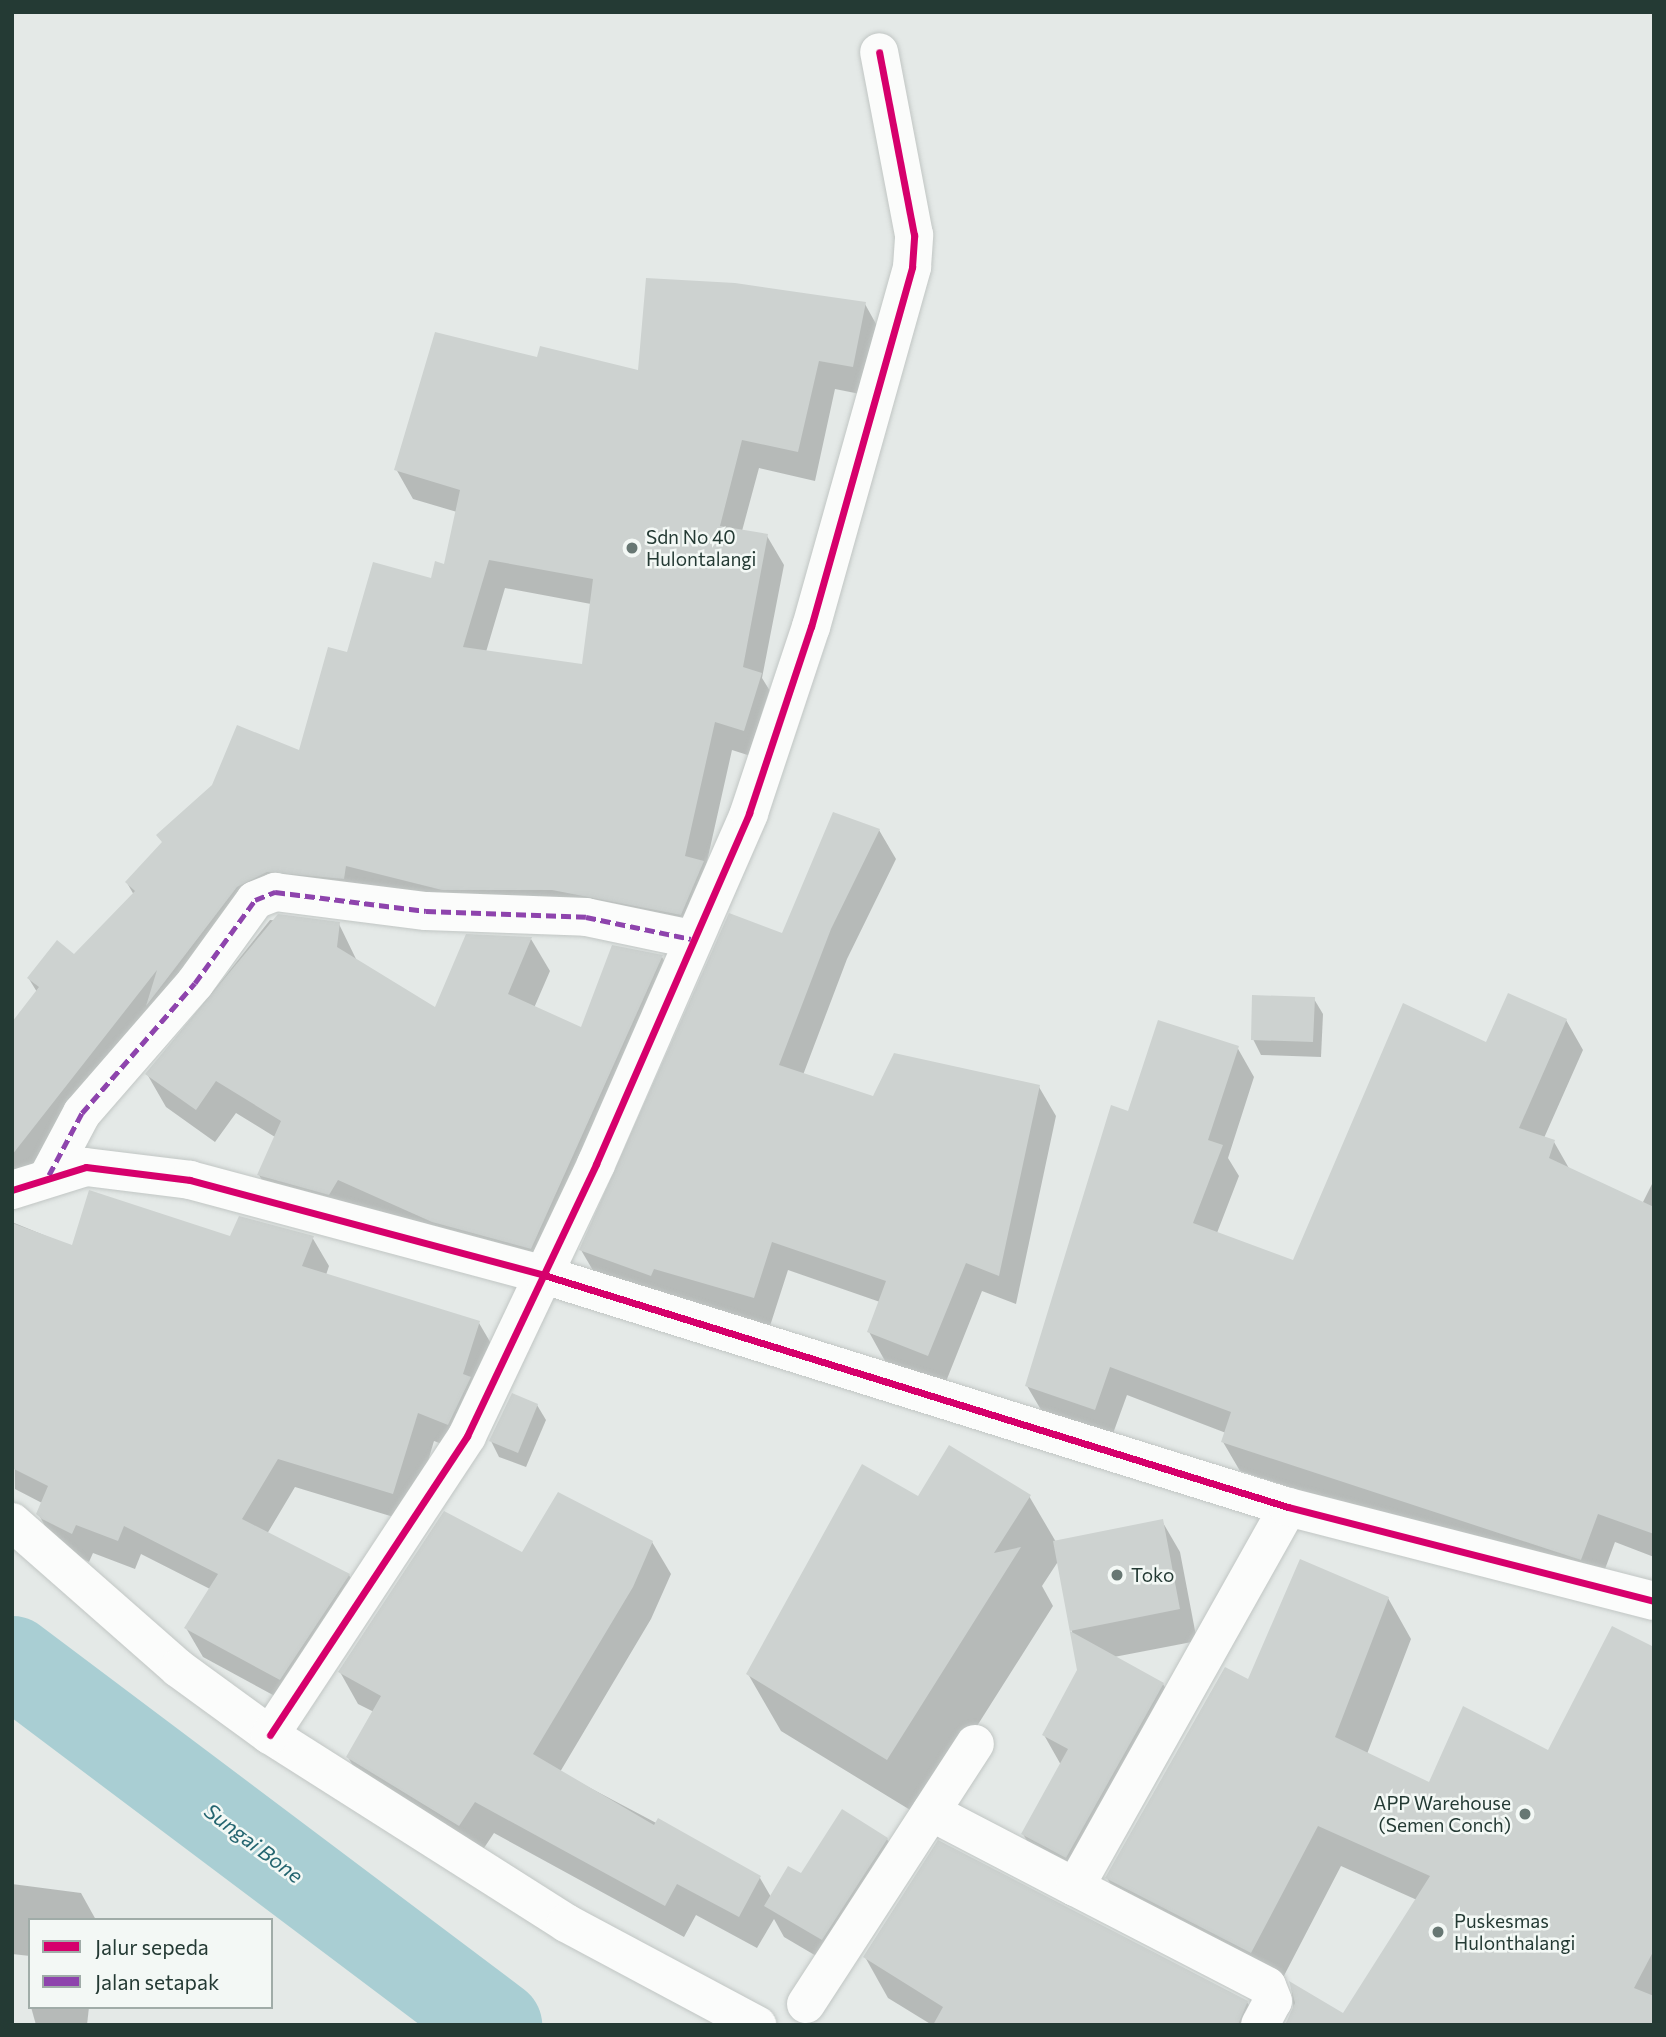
<!DOCTYPE html>
<html>
<head>
<meta charset="utf-8">
<style>
	body { margin:0 }
	#map { position:relative; width:1666px; height:2037px; overflow:hidden; background:#e4e9e7; font-family:Commissioner,sans-serif }
	div>[style] { position:absolute }
	.shadow>* { inset:0; background:#0003 }
	.river>* { height:91px; margin:-45.5px; padding:0 45.5px; transform-origin:45.5px; border-radius:45.5px; background:#a9ced3 }
	.building>* { inset:0; background:#cdd2d0 }
	.roads { filter:drop-shadow(0 0 2px #c1c6c4) drop-shadow(0 0 2px #c1c6c4) }
	.minor>* { height:38px; margin:-19px; padding:0 19px; transform-origin:19px; border-radius:19px; background:#fbfcfb }
	.tertiary>* { height:38px; margin:-19px; padding:0 19px; transform-origin:19px; border-radius:19px; background:#fbfcfb }
	.quiet>* { height:5px; margin-top:-2.5px; transform-origin:0; background:repeating-linear-gradient(90deg,#8e44ad 0 10px,transparent 0 15px) }
	.cycleway>* { height:7px; margin:-3.5px; padding:0 3.5px; transform-origin:3.5px; border-radius:3.5px; background:#d6006c }
	.dots>* { width:19px; height:19px; translate:-50% -50%; box-sizing:border-box; border:4px solid #f3f8f5; border-radius:50% }
	span { translate:-50% -50%; white-space:nowrap; text-align:center; line-height:1.15; -webkit-text-stroke:5px #f3f8f5; paint-order:stroke }
	.poi-label { font-size:19px; color:#243a34 }
	.left { translate:0 -50%; text-align:left }
	.right { translate:-100% -50%; text-align:right }
	.water-label { font-size:21px; color:#246570; font-style:italic }
	.frame { position:absolute; inset:0; border:14px solid #243a34; pointer-events:none }
	.legend { position:absolute; left:28px; top:1918px; width:245px; height:91px; box-sizing:border-box; background:#f3f8f5; border:2px solid #a0aca8; margin:0; padding:9px 12px; list-style:none; font-size:21px; color:#243a34 }
	.legend li { display:flex; align-items:center; gap:14px; height:35px }
	.legend b { width:35px; border:2px solid #a0aca8 }
</style>
</head>
<body>
<div id="map">
	<div class="shadow">
		<div style="clip-path:polygon(evenodd,865px 304px,881px 333px,870px 396px,835px 389px,815px 481px,759px 468px,742px 531px,767px 536px,784px 565px,762px 678px,778px 704px,760px 759px,732px 750px,706px 866px,697px 943px,284px 900px,254px 916px,12px 1198px,12px 1025px,37px 992px,29px 979px,74px 956px,134px 895px,127px 883px,163px 843px,158px 835px,300px 753px,348px 654px,445px 566px,457px 512px,413px 499px,396px 469px,538px 360px,640px 372px,865px 304px,505px 588px,591px 604px,584px 666px,486px 652px,505px 588px)"></div>
		<div style="clip-path:polygon(879px 830px,896px 859px,847px 959px,803px 1075px,874px 1098px,1039px 1087px,1056px 1116px,1016px 1304px,982px 1291px,945px 1384px,885px 1361px,869px 1332px,880px 1302px,788px 1270px,770px 1326px,598px 1279px,581px 1250px,783px 936px)"></div>
		<div style="clip-path:polygon(270px 920px,339px 924px,357px 961px,436px 1010px,531px 939px,550px 971px,534px 1008px,582px 1029px,662px 957px,681px 990px,549px 1281px,278px 1208px,259px 1175px,275px 1137px,236px 1113px,215px 1142px,166px 1107px,147px 1074px)"></div>
		<div style="clip-path:polygon(1314px 999px,1323px 1014px,1321px 1057px,1261px 1055px,1253px 1039px)"></div>
		<div style="clip-path:polygon(1566px 1020px,1583px 1050px,1544px 1138px,1554px 1142px,1570px 1170px,1642px 1204px,1654px 1180px,1654px 1557px,1615px 1542px,1598px 1588px,1240px 1471px,1223px 1442px,1226px 1433px,1127px 1395px,1111px 1439px,1044px 1415px,1027px 1386px,1129px 1114px,1237px 1047px,1254px 1077px,1228px 1158px,1239px 1176px,1217px 1233px,1294px 1262px,1487px 1045px)"></div>
		<div style="clip-path:polygon(12px 1222px,73px 1247px,312px 1237px,329px 1266px,326px 1275px,479px 1323px,496px 1352px,465px 1453px,434px 1441px,410px 1522px,295px 1487px,267px 1534px,349px 1575px,365px 1604px,297px 1708px,203px 1657px,186px 1628px,210px 1589px,141px 1554px,135px 1569px,93px 1553px,89px 1562px,54px 1543px,38px 1513px,42px 1503px,15px 1489px)"></div>
		<div style="clip-path:polygon(537px 1405px,546px 1420px,526px 1467px,499px 1457px,491px 1441px)"></div>
		<div style="clip-path:polygon(1029px 1496px,1056px 1542px,1162px 1521px,1180px 1552px,1197px 1641px,1114px 1657px,1163px 1684px,1181px 1715px,1084px 1888px,1041px 1865px,1023px 1834px,1061px 1765px,1044px 1735px,1079px 1671px,1059px 1560px,1042px 1586px,1053px 1606px,920px 1816px,781px 1731px,748px 1674px,919px 1498px)"></div>
		<div style="clip-path:polygon(652px 1542px,671px 1574px,651px 1619px,560px 1772px,760px 1878px,771px 1897px,801px 1875px,887px 1839px,905px 1871px,840px 1970px,784px 1937px,774px 1919px,757px 1948px,696px 1915px,684px 1937px,494px 1833px,478px 1857px,366px 1789px,348px 1757px,374px 1712px,358px 1704px,340px 1672px,523px 1555px)"></div>
		<div style="clip-path:polygon(1301px 1561px,1388px 1598px,1411px 1639px,1367px 1754px,1430px 1784px,1464px 1709px,1548px 1753px,1613px 1628px,1654px 1649px,1654px 2025px,1287px 2025px,1294px 2012px,1291px 1984px,1343px 2015px,1417px 1900px,1341px 1866px,1275px 1993px,1131px 1919px,1107px 1878px,1226px 1669px,1249px 1682px)"></div>
		<div style="clip-path:polygon(12px 1884px,81px 1893px,96px 1920px,30px 1920px,30px 1956px,12px 1954px)"></div>
		<div style="clip-path:polygon(865px 1957px,1247px 2002px,1260px 2025px,932px 2025px,888px 1998px)"></div>
		<div style="clip-path:polygon(31px 2007px,89px 2007px,87px 2025px,36px 2025px)"></div>
	</div>
	<div class="river">
		<div style="left:12px;top:1661px;width:606px;rotate:36.95deg"></div>
	</div>
	<div class="building">
		<div style="clip-path:polygon(evenodd,646px 278px,735px 283px,866px 302px,853px 367px,819px 361px,798px 452px,742px 440px,720px 526px,768px 534px,743px 667px,762px 673px,744px 731px,715px 722px,685px 856px,704px 861px,681px 915px,552px 890px,442px 890px,346px 866px,344px 879px,267px 872px,237px 887px,146px 1006px,157px 970px,12px 1155px,12px 1022px,39px 987px,27px 978px,57px 940px,74px 954px,135px 891px,125px 882px,162px 842px,156px 835px,212px 785px,237px 725px,299px 750px,328px 647px,347px 652px,373px 562px,431px 578px,435px 561px,444px 564px,460px 490px,394px 470px,435px 332px,537px 357px,540px 346px,638px 370px,646px 278px,489px 560px,593px 579px,582px 664px,463px 647px,489px 560px)"></div>
		<div style="clip-path:polygon(833px 812px,880px 829px,831px 929px,779px 1065px,873px 1096px,894px 1053px,1040px 1085px,999px 1276px,966px 1263px,928px 1356px,867px 1332px,886px 1281px,772px 1242px,754px 1298px,654px 1269px,651px 1276px,579px 1250px,729px 913px,782px 933px)"></div>
		<div style="clip-path:polygon(278px 914px,340px 922px,337px 947px,435px 1007px,466px 934px,532px 937px,508px 994px,581px 1027px,612px 945px,663px 955px,531px 1249px,432px 1222px,338px 1180px,329px 1195px,257px 1175px,281px 1121px,216px 1081px,196px 1110px,145px 1074px)"></div>
		<div style="clip-path:polygon(1508px 993px,1567px 1019px,1519px 1128px,1555px 1140px,1549px 1158px,1654px 1207px,1654px 1534px,1598px 1514px,1581px 1560px,1221px 1442px,1231px 1412px,1110px 1367px,1095px 1410px,1025px 1386px,1111px 1105px,1128px 1111px,1158px 1020px,1239px 1046px,1208px 1140px,1223px 1145px,1193px 1223px,1293px 1260px,1403px 1003px,1486px 1042px)"></div>
		<div style="clip-path:polygon(1252px 995px,1315px 997px,1313px 1042px,1251px 1040px)"></div>
		<div style="clip-path:polygon(89px 1190px,230px 1236px,239px 1216px,314px 1236px,302px 1266px,480px 1321px,463px 1374px,471px 1377px,448px 1425px,418px 1413px,393px 1494px,278px 1459px,242px 1519px,350px 1574px,280px 1680px,184px 1628px,218px 1574px,124px 1526px,118px 1541px,76px 1525px,72px 1534px,42px 1519px,36px 1514px,48px 1486px,12px 1468px,12px 1223px,72px 1245px)"></div>
		<div style="clip-path:polygon(512px 1393px,538px 1404px,518px 1453px,489px 1441px)"></div>
		<div style="clip-path:polygon(949px 1445px,1031px 1495px,994px 1553px,1021px 1547px,887px 1760px,746px 1674px,862px 1464px,918px 1496px)"></div>
		<div style="clip-path:polygon(558px 1492px,653px 1541px,633px 1587px,533px 1754px,654px 1825px,658px 1818px,761px 1876px,739px 1917px,677px 1884px,665px 1906px,475px 1802px,459px 1826px,346px 1757px,381px 1696px,338px 1672px,444px 1511px,522px 1552px)"></div>
		<div style="clip-path:polygon(1163px 1519px,1180px 1609px,1070px 1631px,1164px 1683px,1066px 1858px,1021px 1834px,1068px 1749px,1042px 1735px,1077px 1670px,1053px 1541px)"></div>
		<div style="clip-path:polygon(1300px 1559px,1389px 1597px,1335px 1737px,1429px 1782px,1463px 1706px,1548px 1750px,1612px 1626px,1654px 1647px,1654px 1950px,1634px 1988px,1654px 1996px,1654px 2025px,1285px 2025px,1295px 2003px,1289px 1981px,1343px 2013px,1430px 1876px,1318px 1826px,1251px 1953px,1105px 1878px,1225px 1667px,1248px 1679px)"></div>
		<div style="clip-path:polygon(842px 1809px,888px 1838px,822px 1940px,764px 1906px,788px 1866px,801px 1873px)"></div>
		<div style="clip-path:polygon(938px 1840px,1248px 2001px,1238px 2025px,933px 2025px,943px 2007px,863px 1957px)"></div>
	</div>
	<div class="roads">
		<div class="minor">
			<div style="left:49px;top:1175px;width:70px;rotate:-62deg"></div>
			<div style="left:82px;top:1113px;width:172px;rotate:-49deg"></div>
			<div style="left:195px;top:983px;width:102px;rotate:-54.1deg"></div>
			<div style="left:255px;top:900px;width:22px;rotate:-22deg"></div>
			<div style="left:275px;top:892px;width:152px;rotate:7.2deg"></div>
			<div style="left:426px;top:911px;width:160px;rotate:2.1deg"></div>
			<div style="left:586px;top:917px;width:107px;rotate:11.8deg"></div>
			<div style="left:12px;top:1522px;width:221px;rotate:41.3deg"></div>
			<div style="left:178px;top:1668px;width:114px;rotate:36.1deg"></div>
			<div style="left:270px;top:1735px;width:351px;rotate:32.4deg"></div>
			<div style="left:566px;top:1923px;width:217px;rotate:28.1deg"></div>
			<div style="left:270px;top:1735px;width:358px;rotate:-56.6deg"></div>
			<div style="left:467px;top:1436px;width:301px;rotate:-64.6deg"></div>
			<div style="left:596px;top:1164px;width:383px;rotate:-66.4deg"></div>
			<div style="left:749px;top:813px;width:196px;rotate:-71.6deg"></div>
			<div style="left:811px;top:627px;width:374px;rotate:-74.3deg"></div>
			<div style="left:912px;top:267px;width:32px;rotate:-86deg"></div>
			<div style="left:914px;top:235px;width:186px;rotate:-100.8deg"></div>
			<div style="left:931px;top:1812px;width:162px;rotate:27.5deg"></div>
			<div style="left:806px;top:2004px;width:310px;rotate:-57deg"></div>
			<div style="left:1260px;top:2025px;width:27px;rotate:-62deg"></div>
			<div style="left:1273px;top:2001px;width:16px;rotate:-112deg"></div>
			<div style="left:1267px;top:1986px;width:216px;rotate:-152.7deg"></div>
			<div style="left:1075px;top:1887px;width:436px;rotate:-60.7deg"></div>
		</div>
		<div class="tertiary">
			<div style="left:12px;top:1190px;width:77px;rotate:-17.3deg"></div>
			<div style="left:86px;top:1167px;width:105px;rotate:7.1deg"></div>
			<div style="left:190px;top:1180px;width:367px;rotate:15deg"></div>
			<div style="left:544px;top:1275px;width:779px;rotate:17.32deg"></div>
			<div style="left:1288px;top:1507px;width:378px;rotate:14.4deg"></div>
		</div>
	</div>
	<div class="quiet">
		<div style="left:49px;top:1175px;width:70px;rotate:-62deg"></div>
		<div style="left:82px;top:1113px;width:172px;rotate:-49deg"></div>
		<div style="left:195px;top:983px;width:102px;rotate:-54.1deg"></div>
		<div style="left:255px;top:900px;width:22px;rotate:-22deg"></div>
		<div style="left:275px;top:892px;width:152px;rotate:7.2deg"></div>
		<div style="left:426px;top:911px;width:160px;rotate:2.1deg"></div>
		<div style="left:586px;top:917px;width:107px;rotate:11.8deg"></div>
	</div>
	<div class="cycleway">
		<div style="left:12px;top:1190px;width:77px;rotate:-17.3deg"></div>
		<div style="left:86px;top:1167px;width:105px;rotate:7.1deg"></div>
		<div style="left:190px;top:1180px;width:367px;rotate:15deg"></div>
		<div style="left:544px;top:1275px;width:779px;rotate:17.32deg"></div>
		<div style="left:1288px;top:1507px;width:378px;rotate:14.4deg"></div>
		<div style="left:270px;top:1735px;width:358px;rotate:-56.6deg"></div>
		<div style="left:467px;top:1436px;width:301px;rotate:-64.6deg"></div>
		<div style="left:596px;top:1164px;width:383px;rotate:-66.4deg"></div>
		<div style="left:749px;top:813px;width:196px;rotate:-71.6deg"></div>
		<div style="left:811px;top:627px;width:374px;rotate:-74.3deg"></div>
		<div style="left:912px;top:267px;width:32px;rotate:-86deg"></div>
		<div style="left:914px;top:235px;width:186px;rotate:-100.8deg"></div>
	</div>
	<div class="dots">
		<div style="left:632px;top:548px;background:#677773"></div>
		<div style="left:1117px;top:1575px;background:#677773"></div>
		<div style="left:1525px;top:1814px;background:#677773"></div>
		<div style="left:1438px;top:1932px;background:#677773"></div>
	</div>
	<div class="poi-label">
		<span class="left" style="left:646px;top:548px">Sdn No 40<br>Hulontalangi</span>
		<span class="left" style="left:1131px;top:1575px">Toko</span>
		<span class="right" style="left:1511px;top:1814px">APP Warehouse<br>(Semen Conch)</span>
		<span class="left" style="left:1454px;top:1932px">Puskesmas<br>Hulonthalangi</span>
	</div>
	<div class="water-label">
		<span style="left:254px;top:1843px;rotate:37deg">Sungai Bone</span>
	</div>
	<div class="frame"></div>
	<ul class="legend">
	<li><b style="height:9px;background:#d6006c"></b>Jalur sepeda</li>
	<li><b style="height:9px;background:#8e44ad"></b>Jalan setapak</li>
	</ul>
</div>
</body>
</html>
